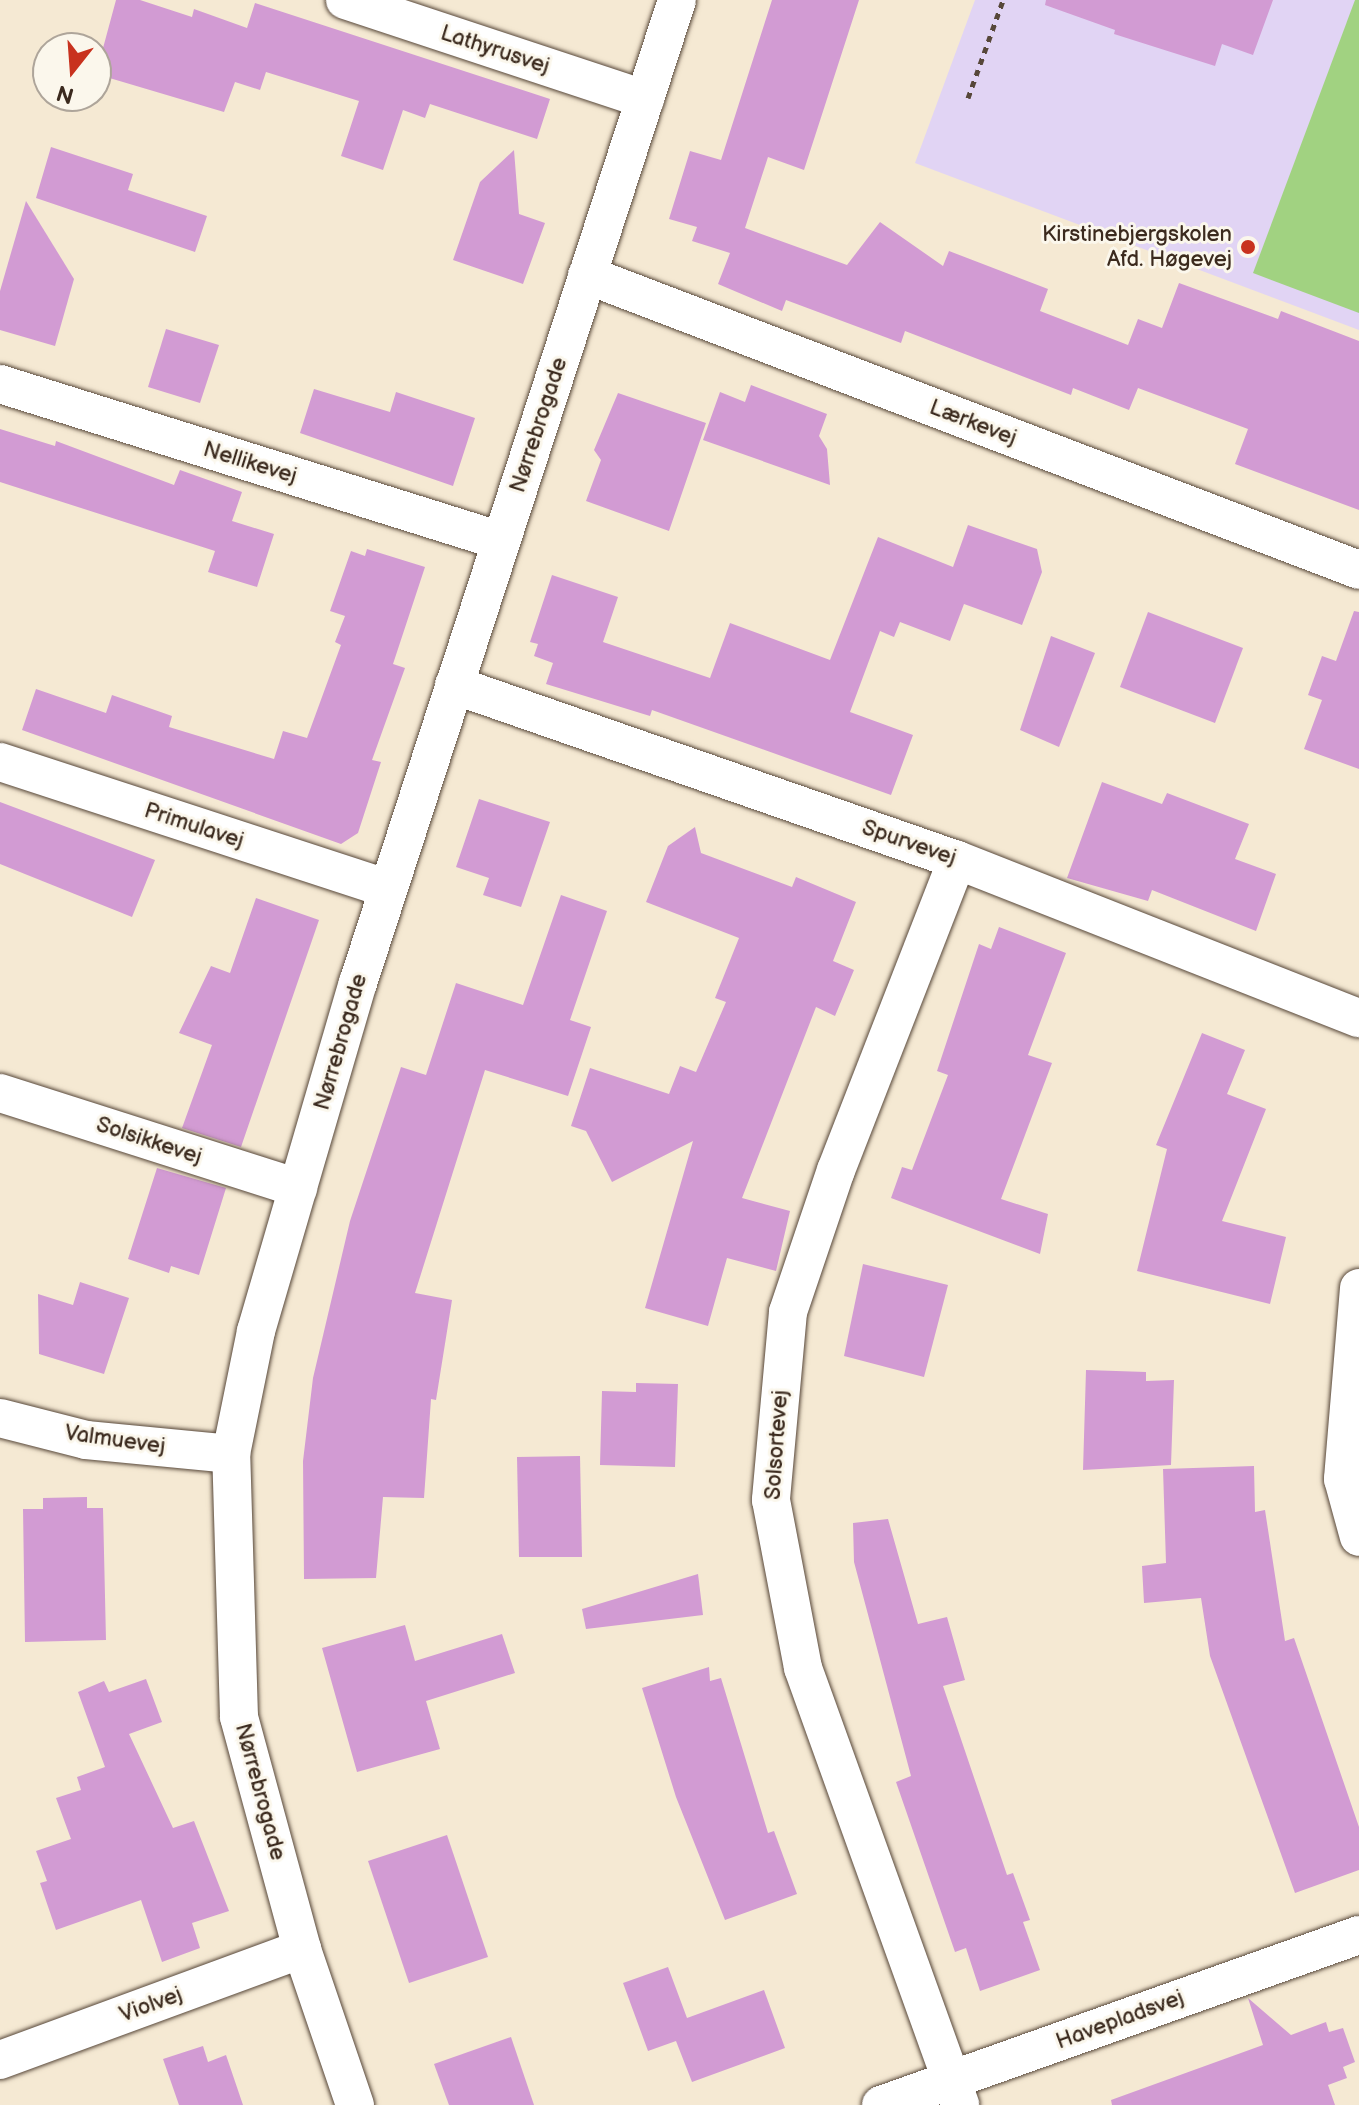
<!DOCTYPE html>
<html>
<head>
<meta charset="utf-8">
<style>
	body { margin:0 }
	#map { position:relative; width:1359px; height:2105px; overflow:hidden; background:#f5e9d3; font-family:"Balsamiq Sans",sans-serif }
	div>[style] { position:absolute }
	.built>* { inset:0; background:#e1d4f4 }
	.green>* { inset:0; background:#a1d281 }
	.building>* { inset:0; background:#d29bd3 }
	.path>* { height:5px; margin-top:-2.5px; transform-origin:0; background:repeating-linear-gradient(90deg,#574739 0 6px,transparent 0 12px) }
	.roads { filter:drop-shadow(0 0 2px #574739) drop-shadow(0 0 2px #574739) }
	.street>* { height:38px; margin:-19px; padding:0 19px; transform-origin:19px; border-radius:19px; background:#fff }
	.dots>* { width:22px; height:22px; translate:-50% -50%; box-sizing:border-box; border:4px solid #fbf7ec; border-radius:50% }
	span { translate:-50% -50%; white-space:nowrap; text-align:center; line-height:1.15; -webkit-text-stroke:6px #fbf7ec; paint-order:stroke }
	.street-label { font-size:22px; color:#3b2a1e }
	.poi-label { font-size:22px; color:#3b2a1e }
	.right { translate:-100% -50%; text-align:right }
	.north { position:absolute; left:32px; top:32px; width:80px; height:80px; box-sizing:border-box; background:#fbf7ec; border:2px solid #aea59a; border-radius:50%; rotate:197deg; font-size:22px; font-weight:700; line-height:32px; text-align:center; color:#3b2a1e }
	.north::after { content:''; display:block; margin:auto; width:28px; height:36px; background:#c8321e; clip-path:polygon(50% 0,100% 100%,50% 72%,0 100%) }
</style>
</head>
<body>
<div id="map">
	<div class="built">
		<div style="clip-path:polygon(975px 0,1359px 0,1359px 330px,915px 163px)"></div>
	</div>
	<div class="green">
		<div style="clip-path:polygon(1355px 0,1359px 0,1359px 313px,1253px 273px)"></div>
	</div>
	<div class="building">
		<div style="clip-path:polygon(116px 0,140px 0,192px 17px,194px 9px,247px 28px,255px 3px,550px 99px,537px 139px,430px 104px,425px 118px,403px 110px,383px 170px,341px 156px,359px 101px,266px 72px,260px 90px,235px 82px,224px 112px,96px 74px)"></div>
		<div style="clip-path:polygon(772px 0,859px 0,804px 170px,768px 157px,745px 228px,847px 265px,880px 222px,943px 266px,949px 251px,1048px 289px,1040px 311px,1128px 345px,1138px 319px,1162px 328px,1179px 283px,1278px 319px,1281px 311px,1359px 341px,1359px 510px,1235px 464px,1248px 429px,1138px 388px,1129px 410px,1073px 388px,1071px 395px,905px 331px,901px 343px,786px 300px,782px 311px,718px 284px,730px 253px,692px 241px,697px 227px,669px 219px,690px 151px,721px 160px)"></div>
		<div style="clip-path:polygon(1046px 0,1273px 0,1253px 55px,1222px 44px,1215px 66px,1114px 34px,1115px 30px,1045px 5px)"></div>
		<div style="clip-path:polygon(51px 147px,133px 174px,128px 190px,207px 216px,195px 252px,36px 198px)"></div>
		<div style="clip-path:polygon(514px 150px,519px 214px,545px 223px,523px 284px,453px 260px,480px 182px)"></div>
		<div style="clip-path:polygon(26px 201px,74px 279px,55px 346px,0 330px,0 291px)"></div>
		<div style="clip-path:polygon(166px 329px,219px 345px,200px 403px,148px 387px)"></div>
		<div style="clip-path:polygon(751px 385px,827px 414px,819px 436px,827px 449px,830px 485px,703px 440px,720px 392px,745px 402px)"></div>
		<div style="clip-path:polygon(314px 389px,390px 412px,396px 392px,475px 418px,453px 486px,300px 433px)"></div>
		<div style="clip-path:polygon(618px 393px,706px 423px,669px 531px,586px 501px,601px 460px,594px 450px)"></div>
		<div style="clip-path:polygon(0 429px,55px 446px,56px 441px,174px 485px,180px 470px,242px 492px,232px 521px,274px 534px,257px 587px,208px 572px,215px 551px,0 482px)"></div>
		<div style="clip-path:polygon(968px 525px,1037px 549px,1042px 572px,1022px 625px,964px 604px,950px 641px,900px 622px,894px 637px,880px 631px,850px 712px,913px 735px,891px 795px,652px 710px,650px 716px,546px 684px,553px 663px,534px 656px,538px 644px,530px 642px,552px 575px,618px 597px,603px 642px,710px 678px,730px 623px,830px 660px,878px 537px,953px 567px)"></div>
		<div style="clip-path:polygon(367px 549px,425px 567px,393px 664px,405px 668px,372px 760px,381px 762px,358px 833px,341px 844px,22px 730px,36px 689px,106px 713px,112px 695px,172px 716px,169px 727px,274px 759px,283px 731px,307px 738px,341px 645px,335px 642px,345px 616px,330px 611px,351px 551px,365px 556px)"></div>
		<div style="clip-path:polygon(1354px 611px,1359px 612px,1359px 769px,1304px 749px,1322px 700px,1308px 695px,1322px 656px,1336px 661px)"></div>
		<div style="clip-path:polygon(1148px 612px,1243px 648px,1215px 723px,1120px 687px)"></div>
		<div style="clip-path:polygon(1051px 636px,1095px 653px,1059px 747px,1020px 730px)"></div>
		<div style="clip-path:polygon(1102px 782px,1162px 804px,1167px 793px,1249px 824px,1235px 859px,1276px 874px,1256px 931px,1152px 890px,1148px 901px,1067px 878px)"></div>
		<div style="clip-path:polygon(479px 799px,550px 822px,521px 907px,483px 895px,489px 878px,456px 867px)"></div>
		<div style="clip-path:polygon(0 802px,155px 860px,132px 917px,0 864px)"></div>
		<div style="clip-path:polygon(695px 827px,701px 853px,792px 887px,796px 877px,856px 902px,833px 961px,854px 970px,835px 1016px,816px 1007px,742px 1198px,790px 1211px,776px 1271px,727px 1258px,708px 1326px,645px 1308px,693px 1141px,612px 1182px,586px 1131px,571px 1126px,590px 1068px,669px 1094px,680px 1066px,696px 1072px,726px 1002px,715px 998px,739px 938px,646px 902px,668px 846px)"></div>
		<div style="clip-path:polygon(561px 895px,607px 911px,570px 1020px,591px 1027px,568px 1096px,485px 1070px,415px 1293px,452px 1300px,436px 1400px,431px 1399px,424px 1498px,383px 1497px,376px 1578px,304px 1579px,303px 1461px,313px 1378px,350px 1221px,401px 1067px,426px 1075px,456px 983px,523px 1005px)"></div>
		<div style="clip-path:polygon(256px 898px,319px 920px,241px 1147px,182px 1128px,212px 1045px,179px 1033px,211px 966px,230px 973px)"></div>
		<div style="clip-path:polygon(999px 927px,1066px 953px,1028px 1055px,1052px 1063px,1001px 1199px,1048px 1214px,1040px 1254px,891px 1198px,902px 1167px,912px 1170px,948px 1075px,937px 1071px,979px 944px,991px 949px)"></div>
		<div style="clip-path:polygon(1202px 1033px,1245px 1050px,1227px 1094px,1266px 1109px,1222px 1221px,1286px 1237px,1270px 1304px,1137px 1271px,1167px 1149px,1156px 1145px)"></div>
		<div style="clip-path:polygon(157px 1168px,226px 1188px,199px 1275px,171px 1266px,169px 1273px,128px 1259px)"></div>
		<div style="clip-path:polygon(863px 1264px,948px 1285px,924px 1377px,844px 1356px)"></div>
		<div style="clip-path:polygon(80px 1282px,129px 1298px,104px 1374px,39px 1354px,38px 1294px,73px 1305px)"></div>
		<div style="clip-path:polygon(1086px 1370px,1146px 1372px,1146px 1381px,1174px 1380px,1171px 1465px,1083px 1470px)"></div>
		<div style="clip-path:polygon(636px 1383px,678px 1384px,675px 1467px,600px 1465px,602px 1391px,636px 1392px)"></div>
		<div style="clip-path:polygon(580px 1456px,582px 1557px,519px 1557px,517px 1457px)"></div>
		<div style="clip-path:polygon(1254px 1466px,1255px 1512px,1265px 1510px,1285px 1641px,1294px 1638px,1359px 1827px,1359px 1870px,1295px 1893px,1210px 1656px,1201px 1598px,1144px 1603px,1142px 1566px,1166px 1563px,1163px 1469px)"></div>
		<div style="clip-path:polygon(87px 1497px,87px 1508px,103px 1508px,106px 1640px,25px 1642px,23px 1509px,43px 1509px,43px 1498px)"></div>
		<div style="clip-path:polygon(888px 1519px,918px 1624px,947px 1617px,965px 1680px,943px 1686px,1007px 1875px,1013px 1873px,1030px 1920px,1023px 1922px,1040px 1970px,980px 1991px,966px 1948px,955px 1952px,896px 1782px,911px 1776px,854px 1562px,853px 1523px)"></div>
		<div style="clip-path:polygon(698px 1574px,703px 1615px,586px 1629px,582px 1609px)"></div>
		<div style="clip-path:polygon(405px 1625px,415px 1661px,502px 1634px,515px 1673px,426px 1701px,440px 1749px,357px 1772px,322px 1648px)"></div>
		<div style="clip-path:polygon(709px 1667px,710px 1681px,721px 1678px,768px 1833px,774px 1831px,797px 1894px,725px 1920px,676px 1797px,642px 1688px)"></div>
		<div style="clip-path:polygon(146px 1679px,162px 1722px,129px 1734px,173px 1828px,194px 1821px,229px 1911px,192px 1923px,200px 1948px,162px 1962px,141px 1900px,56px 1930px,40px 1883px,47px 1881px,36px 1851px,71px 1839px,56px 1798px,81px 1790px,77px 1777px,105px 1767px,78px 1692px,104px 1681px,109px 1692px)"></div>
		<div style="clip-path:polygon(447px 1835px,488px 1957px,409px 1983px,368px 1861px)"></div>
		<div style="clip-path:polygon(668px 1967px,687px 2018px,764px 1990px,785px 2048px,692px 2082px,676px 2041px,648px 2051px,623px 1983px)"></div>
		<div style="clip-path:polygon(1248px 1998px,1291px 2035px,1326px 2022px,1329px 2032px,1343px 2028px,1355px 2062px,1343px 2067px,1347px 2078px,1328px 2085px,1335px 2105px,1112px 2105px,1111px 2100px,1263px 2045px)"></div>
		<div style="clip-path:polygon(511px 2037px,534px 2105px,449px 2105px,434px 2064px)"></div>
		<div style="clip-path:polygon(203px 2046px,208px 2062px,226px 2055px,243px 2105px,179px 2105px,163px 2059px)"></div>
	</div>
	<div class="path">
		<div style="left:968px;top:98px;width:104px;rotate:-70.3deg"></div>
	</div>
	<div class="roads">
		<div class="street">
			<div style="left:345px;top:0;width:316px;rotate:18.3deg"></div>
			<div style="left:587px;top:275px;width:826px;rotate:20.91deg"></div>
			<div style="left:0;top:384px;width:525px;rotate:17.4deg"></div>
			<div style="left:454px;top:685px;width:533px;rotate:19.18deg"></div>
			<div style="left:957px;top:860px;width:432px;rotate:21.5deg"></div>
			<div style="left:0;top:762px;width:408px;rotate:18.1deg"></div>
			<div style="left:957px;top:860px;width:333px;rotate:111.3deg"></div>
			<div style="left:836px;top:1170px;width:150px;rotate:108.7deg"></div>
			<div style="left:788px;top:1312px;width:189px;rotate:95.2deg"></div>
			<div style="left:771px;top:1500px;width:171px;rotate:79.2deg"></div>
			<div style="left:803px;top:1668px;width:464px;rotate:70.2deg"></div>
			<div style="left:0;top:1093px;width:313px;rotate:17.7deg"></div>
			<div style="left:1359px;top:1288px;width:192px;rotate:94.8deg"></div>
			<div style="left:1343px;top:1479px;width:60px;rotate:74.6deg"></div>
			<div style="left:0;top:1418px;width:89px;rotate:14.3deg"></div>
			<div style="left:86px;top:1440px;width:146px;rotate:5.5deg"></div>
			<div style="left:0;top:2060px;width:322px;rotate:-20.2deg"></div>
			<div style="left:355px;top:2105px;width:165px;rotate:-108.8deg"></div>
			<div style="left:302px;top:1949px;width:240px;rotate:-105.2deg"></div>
			<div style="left:239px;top:1717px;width:263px;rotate:-91.7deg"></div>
			<div style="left:231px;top:1454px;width:126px;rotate:-78.5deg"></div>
			<div style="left:256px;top:1331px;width:363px;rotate:-73.7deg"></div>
			<div style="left:358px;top:983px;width:1033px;rotate:-72.02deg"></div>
			<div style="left:881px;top:2105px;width:507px;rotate:-19.58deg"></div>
		</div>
	</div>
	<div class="dots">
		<div style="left:1248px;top:247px;background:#c8321e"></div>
	</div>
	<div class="street-label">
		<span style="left:495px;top:50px;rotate:18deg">Lathyrusvej</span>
		<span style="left:973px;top:423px;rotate:21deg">Lærkevej</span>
		<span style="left:539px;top:425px;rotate:-72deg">Nørrebrogade</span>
		<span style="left:250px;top:463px;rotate:17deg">Nellikevej</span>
		<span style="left:194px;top:826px;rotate:18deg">Primulavej</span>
		<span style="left:909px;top:843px;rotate:19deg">Spurvevej</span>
		<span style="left:341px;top:1042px;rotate:-74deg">Nørrebrogade</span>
		<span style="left:149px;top:1141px;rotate:18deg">Solsikkevej</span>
		<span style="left:115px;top:1440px;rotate:8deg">Valmuevej</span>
		<span style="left:777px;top:1445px;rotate:-86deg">Solsortevej</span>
		<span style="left:260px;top:1792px;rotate:75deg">Nørrebrogade</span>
		<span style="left:151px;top:2005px;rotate:-20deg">Violvej</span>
		<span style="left:1120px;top:2020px;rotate:-20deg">Havepladsvej</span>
	</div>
	<div class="poi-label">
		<span class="right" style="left:1232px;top:247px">Kirstinebjergskolen<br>Afd. Høgevej</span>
	</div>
	<div class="north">N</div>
</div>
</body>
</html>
